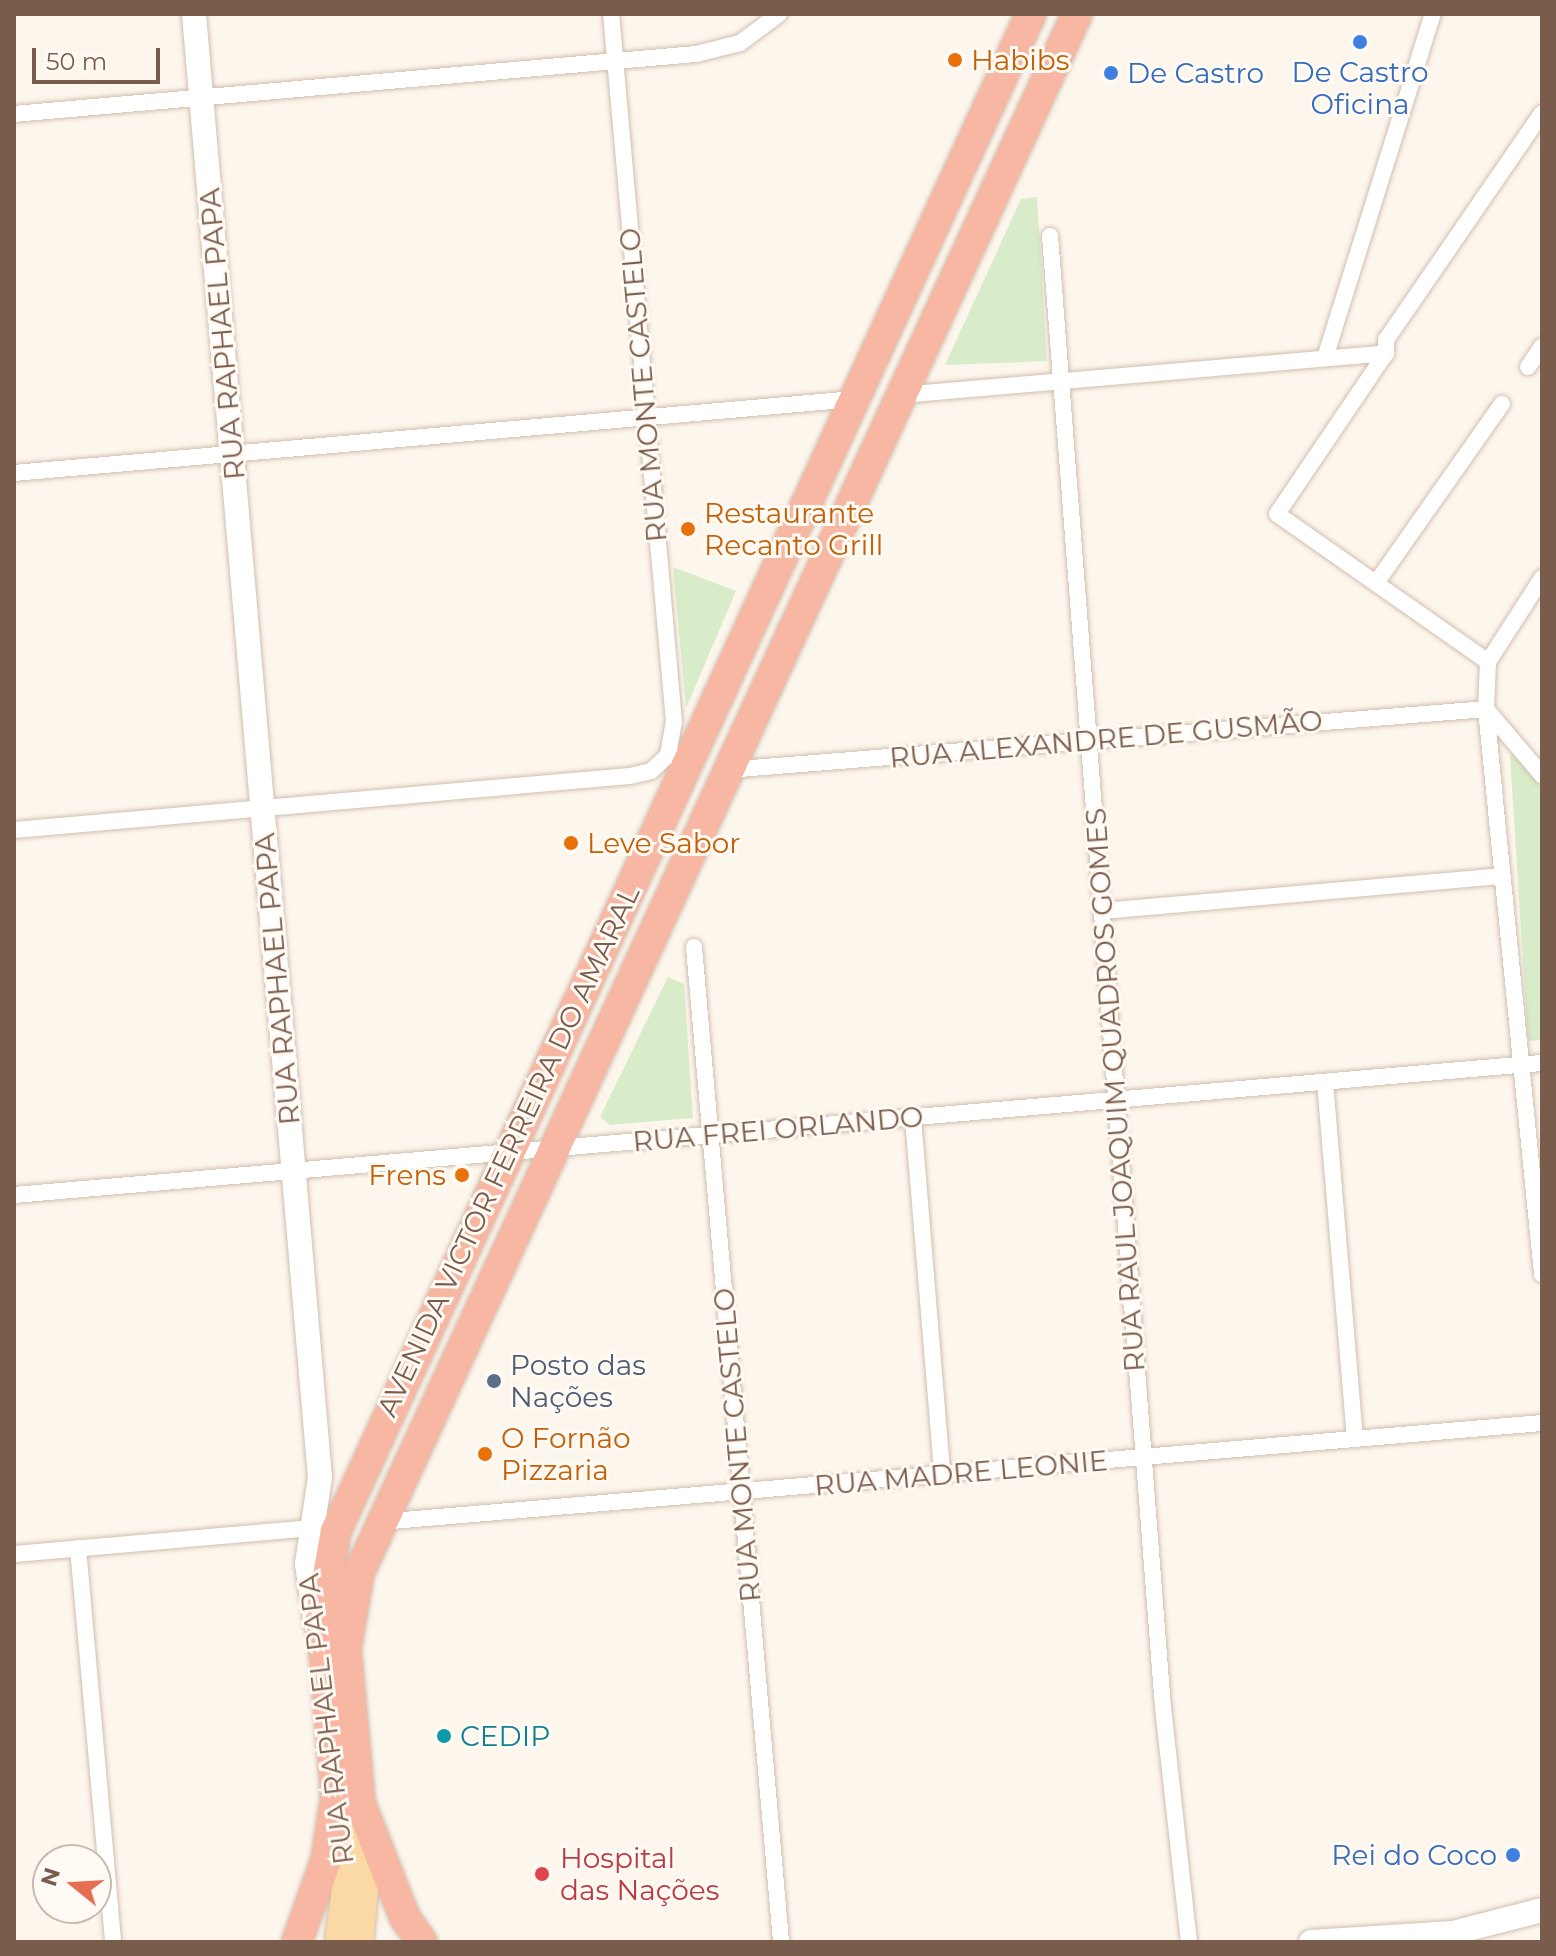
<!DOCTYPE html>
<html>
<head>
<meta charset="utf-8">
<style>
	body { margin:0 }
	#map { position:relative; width:1556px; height:1956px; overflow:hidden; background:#fdf6ec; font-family:Montserrat,sans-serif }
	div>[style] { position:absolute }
	.green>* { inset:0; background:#d8ecc9 }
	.roads { filter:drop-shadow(0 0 2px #d1beb0) drop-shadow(0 0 2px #d1beb0) }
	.street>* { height:16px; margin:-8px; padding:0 8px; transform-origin:8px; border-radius:8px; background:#fff }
	.secondary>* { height:24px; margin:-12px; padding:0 12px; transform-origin:12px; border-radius:12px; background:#fff }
	.primary>* { height:26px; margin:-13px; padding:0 13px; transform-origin:13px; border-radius:13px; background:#fbd9a5 }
	.highway>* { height:30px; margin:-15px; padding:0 15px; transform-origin:15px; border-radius:15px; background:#f7b7a3 }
	.dots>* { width:22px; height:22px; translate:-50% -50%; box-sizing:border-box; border:4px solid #fffaf3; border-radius:50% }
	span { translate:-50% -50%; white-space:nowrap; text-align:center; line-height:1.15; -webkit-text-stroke:6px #fffaf3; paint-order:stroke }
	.food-label { font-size:28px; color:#c56008 }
	.left { translate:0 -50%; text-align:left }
	.right { translate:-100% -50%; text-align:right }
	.shop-label { font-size:28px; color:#366cbe }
	.street-label { font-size:28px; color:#7a5c4d }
	.service-label { font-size:28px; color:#4e5e75 }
	.culture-label { font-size:28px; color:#0d838f }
	.health-label { font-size:28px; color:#be3a42 }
	.frame { position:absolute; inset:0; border:16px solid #7a5c4d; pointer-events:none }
	.north { position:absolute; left:32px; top:1844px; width:80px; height:80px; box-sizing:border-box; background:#fffaf3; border:2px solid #cabbb1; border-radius:50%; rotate:288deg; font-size:22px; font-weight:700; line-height:32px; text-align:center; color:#7a5c4d }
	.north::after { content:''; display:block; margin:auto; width:28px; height:36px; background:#e76f51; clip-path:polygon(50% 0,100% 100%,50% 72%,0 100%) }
	.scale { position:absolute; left:32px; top:48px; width:128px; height:36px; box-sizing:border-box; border:4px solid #7a5c4d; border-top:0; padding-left:10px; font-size:24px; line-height:28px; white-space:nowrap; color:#7a5c4d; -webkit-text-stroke:6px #fffaf3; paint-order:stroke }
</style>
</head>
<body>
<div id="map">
	<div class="green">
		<div style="clip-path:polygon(1037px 197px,1047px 361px,945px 365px,1021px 199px)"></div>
		<div style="clip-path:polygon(673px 567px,736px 591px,686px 708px)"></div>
		<div style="clip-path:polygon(1518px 751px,1542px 790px,1542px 1040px,1528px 1041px,1510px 756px)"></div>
		<div style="clip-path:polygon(668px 977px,684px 984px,693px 1118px,610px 1125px,600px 1117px)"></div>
	</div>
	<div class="roads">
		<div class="street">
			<div style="left:1542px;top:113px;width:275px;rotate:124.5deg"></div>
			<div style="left:1386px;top:340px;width:13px;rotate:90deg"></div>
			<div style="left:1386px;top:353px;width:194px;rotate:124.1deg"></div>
			<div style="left:1277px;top:514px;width:258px;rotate:35deg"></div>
			<div style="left:1488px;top:662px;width:47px;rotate:92.4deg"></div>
			<div style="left:1486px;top:709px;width:87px;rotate:49.7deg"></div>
			<div style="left:14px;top:114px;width:685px;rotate:-5.03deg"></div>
			<div style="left:696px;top:54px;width:45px;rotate:-14deg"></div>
			<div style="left:740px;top:43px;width:49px;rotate:-36.6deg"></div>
			<div style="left:1050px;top:236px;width:1475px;rotate:85.61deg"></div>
			<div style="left:1163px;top:1707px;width:236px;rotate:83.7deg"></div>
			<div style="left:1325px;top:358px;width:361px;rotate:-72.6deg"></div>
			<div style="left:1528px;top:367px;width:25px;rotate:-56deg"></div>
			<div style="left:900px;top:395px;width:488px;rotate:-4.9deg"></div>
			<div style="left:14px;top:473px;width:843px;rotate:-5.03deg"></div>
			<div style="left:1376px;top:583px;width:219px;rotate:-54.9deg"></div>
			<div style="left:1488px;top:662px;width:100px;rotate:-57.3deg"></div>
			<div style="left:727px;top:770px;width:761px;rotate:-4.59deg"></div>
			<div style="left:1486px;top:709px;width:568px;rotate:84.34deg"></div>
			<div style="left:14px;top:830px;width:618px;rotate:-5.01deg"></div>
			<div style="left:630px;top:776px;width:22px;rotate:-13deg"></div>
			<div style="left:651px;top:771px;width:23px;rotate:-43deg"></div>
			<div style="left:668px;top:755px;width:34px;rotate:-80deg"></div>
			<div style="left:674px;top:722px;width:711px;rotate:-95.08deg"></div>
			<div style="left:1102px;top:911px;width:401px;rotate:-5deg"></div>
			<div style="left:694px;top:947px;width:999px;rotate:85deg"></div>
			<div style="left:1325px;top:1082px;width:358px;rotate:85.2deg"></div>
			<div style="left:913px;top:1118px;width:357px;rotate:85.3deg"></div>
			<div style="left:14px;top:1195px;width:1534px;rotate:-4.94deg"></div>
			<div style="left:380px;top:1522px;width:1166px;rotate:-4.87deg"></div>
			<div style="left:78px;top:1548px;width:396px;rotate:84.9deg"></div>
			<div style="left:14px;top:1554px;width:300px;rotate:-5deg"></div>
		</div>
		<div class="secondary">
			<div style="left:194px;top:14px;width:1468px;rotate:85.08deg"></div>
			<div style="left:320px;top:1477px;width:88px;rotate:98.5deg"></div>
			<div style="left:307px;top:1564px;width:61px;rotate:81.5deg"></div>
			<div style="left:1437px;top:1937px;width:108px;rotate:-14.4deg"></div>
			<div style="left:1311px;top:1942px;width:142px;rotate:-3.6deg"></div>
		</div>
		<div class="primary">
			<div style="left:338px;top:1942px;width:53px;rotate:-82.5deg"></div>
			<div style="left:345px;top:1889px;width:70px;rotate:-94.9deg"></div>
			<div style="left:360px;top:1942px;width:63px;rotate:-84.6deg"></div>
			<div style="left:366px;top:1879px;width:57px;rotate:-94deg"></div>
		</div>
		<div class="highway">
			<div style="left:297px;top:1942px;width:87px;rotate:-70.5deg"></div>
			<div style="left:326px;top:1860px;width:65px;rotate:-81.1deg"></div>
			<div style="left:336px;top:1796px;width:182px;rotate:-94.7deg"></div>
			<div style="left:321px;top:1615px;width:85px;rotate:-79.9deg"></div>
			<div style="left:336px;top:1531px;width:1669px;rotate:-65.39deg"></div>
			<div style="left:422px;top:1942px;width:29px;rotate:-125deg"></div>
			<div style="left:405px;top:1918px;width:123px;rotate:-111.4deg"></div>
			<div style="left:360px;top:1803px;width:156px;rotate:-95.2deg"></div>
			<div style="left:346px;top:1648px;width:76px;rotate:-80.2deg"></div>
			<div style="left:359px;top:1573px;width:1716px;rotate:-65.27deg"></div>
		</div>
	</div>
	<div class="dots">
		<div style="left:1360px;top:42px;background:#3f7fe0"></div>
		<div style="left:955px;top:60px;background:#e8710a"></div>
		<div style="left:1111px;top:73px;background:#3f7fe0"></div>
		<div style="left:688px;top:529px;background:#e8710a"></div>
		<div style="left:571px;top:843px;background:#e8710a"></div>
		<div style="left:462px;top:1175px;background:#e8710a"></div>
		<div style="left:494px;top:1381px;background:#5c6f8a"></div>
		<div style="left:485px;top:1454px;background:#e8710a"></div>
		<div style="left:444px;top:1736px;background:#0f9aa8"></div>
		<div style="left:1513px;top:1855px;background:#3f7fe0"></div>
		<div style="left:542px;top:1874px;background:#e0444e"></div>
	</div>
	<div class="food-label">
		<span class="left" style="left:971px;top:60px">Habibs</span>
		<span class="left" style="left:704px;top:529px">Restaurante<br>Recanto Grill</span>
		<span class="left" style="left:587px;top:843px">Leve Sabor</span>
		<span class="right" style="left:446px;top:1175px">Frens</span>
		<span class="left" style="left:501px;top:1454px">O Fornão<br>Pizzaria</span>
	</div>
	<div class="shop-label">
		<span style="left:1360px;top:88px">De Castro<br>Oficina</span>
		<span class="left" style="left:1127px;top:73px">De Castro</span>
		<span class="right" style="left:1497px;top:1855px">Rei do Coco</span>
	</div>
	<div class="street-label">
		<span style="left:222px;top:334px;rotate:-95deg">RUA RAPHAEL PAPA</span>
		<span style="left:643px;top:385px;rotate:-95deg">RUA MONTE CASTELO</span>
		<span style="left:1106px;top:739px;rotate:-5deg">RUA ALEXANDRE DE GUSMÃO</span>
		<span style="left:277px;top:979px;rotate:-95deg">RUA RAPHAEL PAPA</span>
		<span style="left:1115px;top:1090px;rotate:-94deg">RUA RAUL JOAQUIM QUADROS GOMES</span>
		<span style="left:778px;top:1129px;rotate:-5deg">RUA FREI ORLANDO</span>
		<span style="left:508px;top:1151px;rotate:-65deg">AVENIDA VICTOR FERREIRA DO AMARAL</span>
		<span style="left:737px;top:1445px;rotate:-95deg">RUA MONTE CASTELO</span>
		<span style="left:961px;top:1473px;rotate:-5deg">RUA MADRE LEONIE</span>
		<span style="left:326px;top:1719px;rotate:-97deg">RUA RAPHAEL PAPA</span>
	</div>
	<div class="service-label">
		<span class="left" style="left:510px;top:1381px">Posto das<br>Nações</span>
	</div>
	<div class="culture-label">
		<span class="left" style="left:460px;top:1736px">CEDIP</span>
	</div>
	<div class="health-label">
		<span class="left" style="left:560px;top:1874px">Hospital<br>das Nações</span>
	</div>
	<div class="frame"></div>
	<div class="north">N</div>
	<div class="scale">50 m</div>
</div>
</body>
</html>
